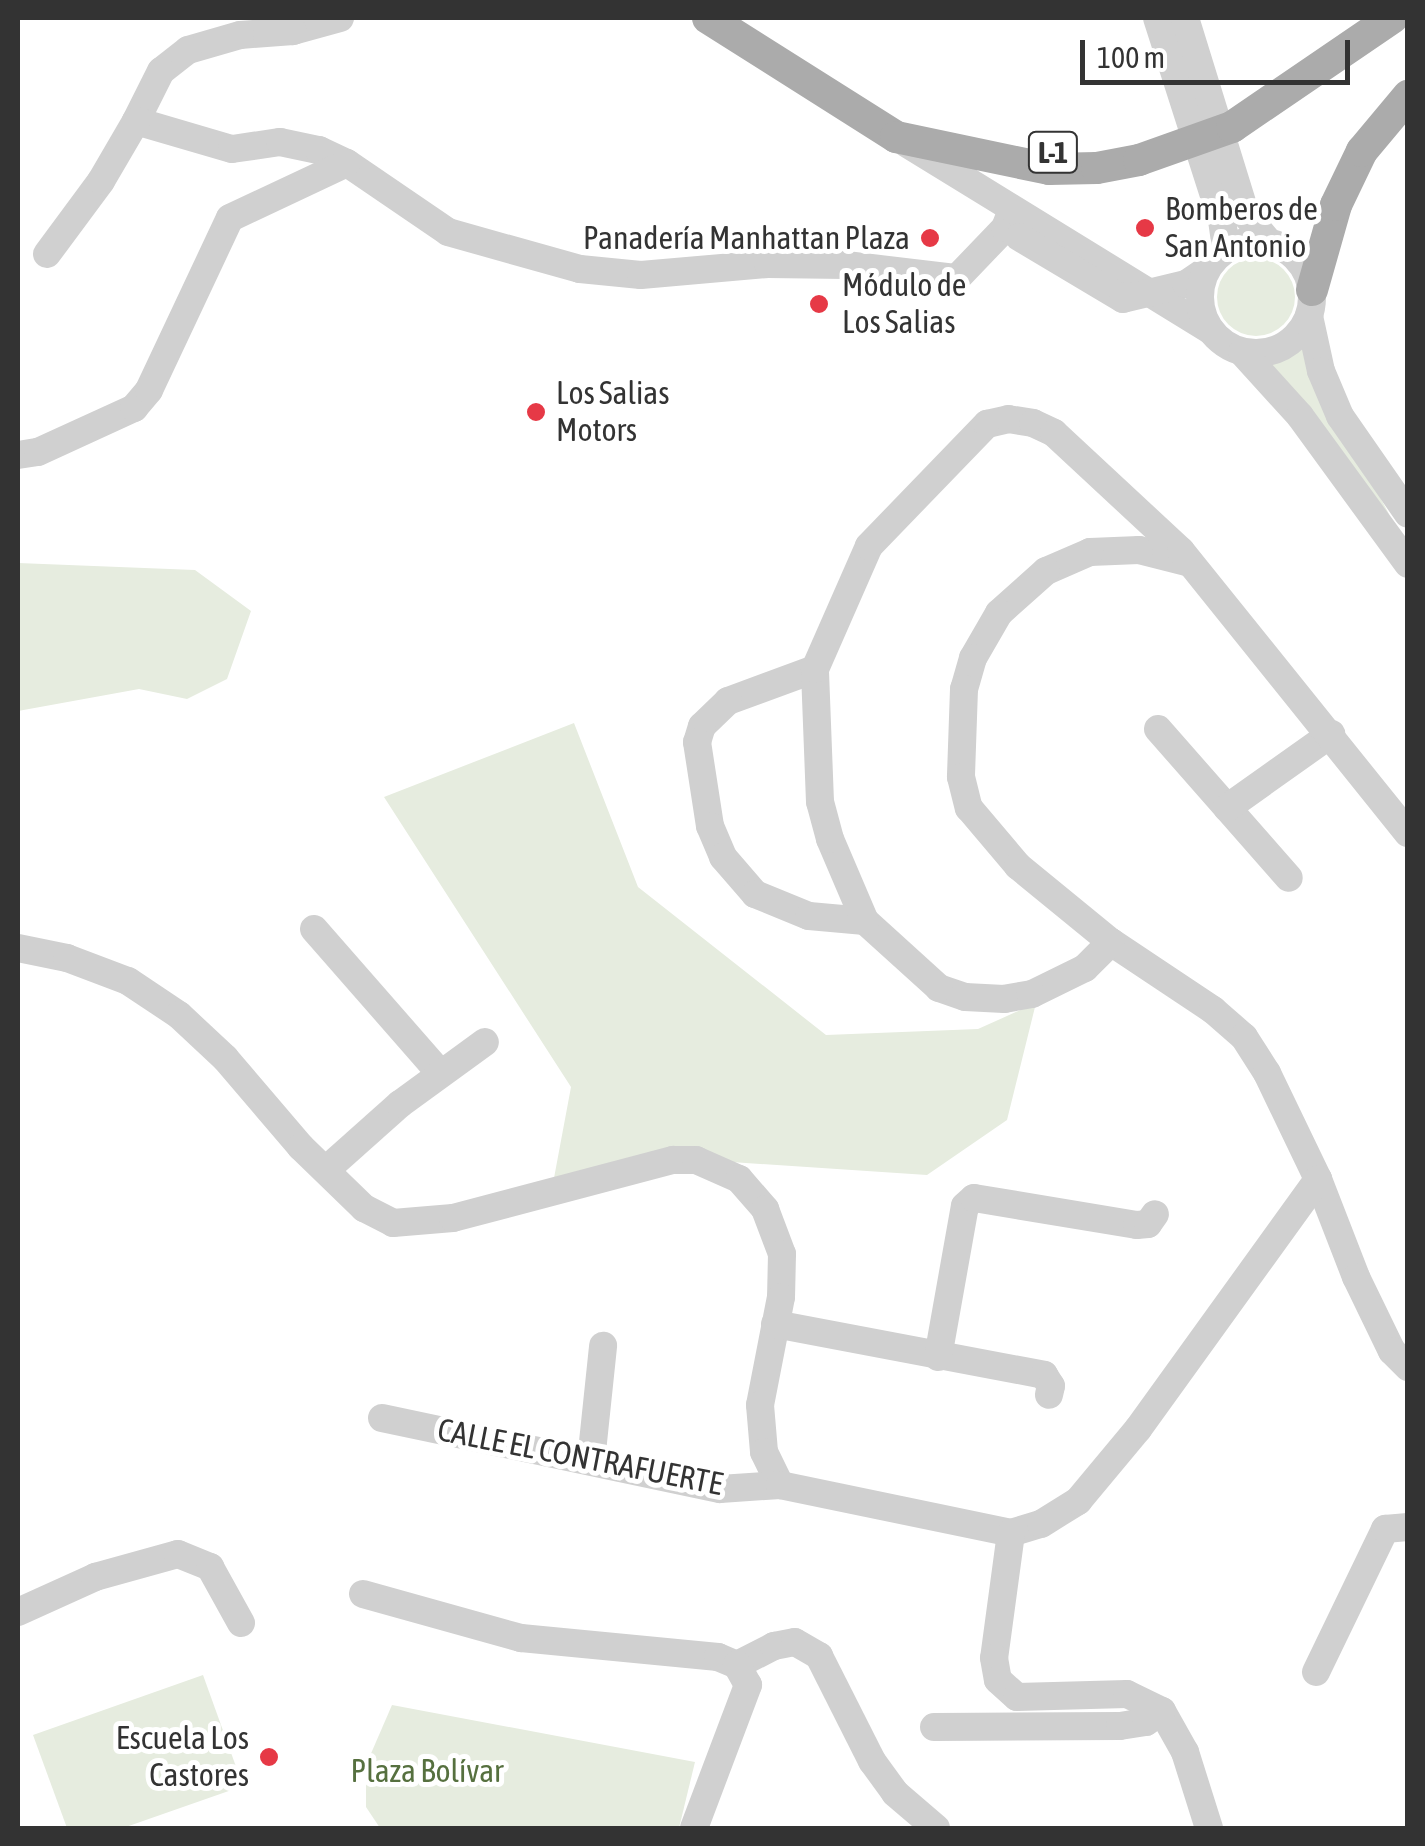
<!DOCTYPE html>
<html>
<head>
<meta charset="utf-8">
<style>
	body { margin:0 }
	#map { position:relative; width:1425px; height:1846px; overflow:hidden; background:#fff; font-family:"Asap Condensed",sans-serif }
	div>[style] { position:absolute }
	.green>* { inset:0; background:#e6ecdf }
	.round { border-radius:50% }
	.minor>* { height:28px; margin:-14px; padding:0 14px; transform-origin:14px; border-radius:14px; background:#d0d0d0 }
	.minor>.ring { margin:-14px; padding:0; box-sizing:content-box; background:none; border:28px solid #d0d0d0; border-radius:50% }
	.major>* { height:32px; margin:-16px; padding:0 16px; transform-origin:16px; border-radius:16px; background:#ababab }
	.dots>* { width:28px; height:28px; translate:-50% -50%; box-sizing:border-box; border:5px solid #fff; border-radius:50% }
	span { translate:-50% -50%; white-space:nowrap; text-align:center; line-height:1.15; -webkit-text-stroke:10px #fff; paint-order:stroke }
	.shield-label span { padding:2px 8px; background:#fff; border:2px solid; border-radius:8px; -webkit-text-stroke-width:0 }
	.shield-label { font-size:30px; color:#333; font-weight:700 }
	.poi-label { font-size:32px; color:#333 }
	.left { translate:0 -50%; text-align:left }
	.right { translate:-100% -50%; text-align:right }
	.street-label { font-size:32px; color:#333 }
	.park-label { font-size:32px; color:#56703f }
	.frame { position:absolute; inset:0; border:20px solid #333; pointer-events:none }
	.scale { position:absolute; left:1080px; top:40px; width:270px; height:45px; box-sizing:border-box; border:5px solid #333; border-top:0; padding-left:12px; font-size:30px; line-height:35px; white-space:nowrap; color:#333; -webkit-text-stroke:8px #fff; paint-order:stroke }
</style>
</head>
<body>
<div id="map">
	<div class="green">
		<div class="round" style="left:1217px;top:258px;width:78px;height:78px"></div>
		<div style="clip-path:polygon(1305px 341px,1363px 465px,1390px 516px,1342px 454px,1258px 363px,1293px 352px)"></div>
		<div style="clip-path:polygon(18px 563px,195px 570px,251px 611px,227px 679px,187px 699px,139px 689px,18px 711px)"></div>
		<div style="clip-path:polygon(574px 723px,638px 887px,826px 1035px,978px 1029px,1036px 1003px,1007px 1120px,927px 1175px,731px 1162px,554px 1178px,571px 1087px,384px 797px)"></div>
		<div style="clip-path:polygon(203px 1675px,243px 1786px,123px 1828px,67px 1828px,33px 1735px)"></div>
		<div style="clip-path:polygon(392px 1705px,695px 1762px,679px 1828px,380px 1828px,366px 1807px,366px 1765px)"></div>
	</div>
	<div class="minor">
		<div style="left:340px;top:18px;width:49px;rotate:164.5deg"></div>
		<div style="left:293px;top:31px;width:53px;rotate:175.7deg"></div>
		<div style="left:240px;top:35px;width:54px;rotate:163.9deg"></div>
		<div style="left:188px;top:50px;width:34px;rotate:142deg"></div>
		<div style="left:161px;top:71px;width:56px;rotate:116.6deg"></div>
		<div style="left:136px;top:121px;width:100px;rotate:16.3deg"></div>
		<div style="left:232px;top:149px;width:49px;rotate:-8.3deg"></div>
		<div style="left:280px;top:142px;width:40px;rotate:12deg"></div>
		<div style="left:319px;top:150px;width:31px;rotate:25deg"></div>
		<div style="left:347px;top:163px;width:122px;rotate:34.3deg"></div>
		<div style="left:448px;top:232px;width:137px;rotate:15.7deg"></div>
		<div style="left:580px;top:269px;width:61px;rotate:5.6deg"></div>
		<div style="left:641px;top:275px;width:127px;rotate:-5deg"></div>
		<div style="left:768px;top:264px;width:78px;rotate:0.7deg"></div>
		<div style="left:846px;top:265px;width:112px;rotate:6.7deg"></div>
		<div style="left:957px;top:278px;width:69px;rotate:-46.2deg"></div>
		<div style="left:1005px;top:228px;width:19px;rotate:-69deg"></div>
		<div style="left:1157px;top:18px;width:212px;rotate:72.2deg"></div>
		<div style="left:1222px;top:220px;width:28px;rotate:82deg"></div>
		<div style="left:1185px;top:18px;width:206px;rotate:72.8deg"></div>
		<div style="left:1246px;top:215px;width:35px;rotate:50deg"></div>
		<div style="left:906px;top:143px;width:358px;rotate:31.6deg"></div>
		<div style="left:1019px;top:237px;width:121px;rotate:30.8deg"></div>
		<div style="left:1123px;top:299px;width:65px;rotate:-13.4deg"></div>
		<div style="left:1186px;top:284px;width:23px;rotate:-34deg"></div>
		<div class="ring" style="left:1200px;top:241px;width:84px;height:84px"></div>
		<div style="left:47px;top:254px;width:91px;rotate:-53.5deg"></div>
		<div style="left:101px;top:181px;width:69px;rotate:-59.7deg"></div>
		<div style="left:1309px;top:316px;width:56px;rotate:77.7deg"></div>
		<div style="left:1321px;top:371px;width:49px;rotate:67.1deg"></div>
		<div style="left:1340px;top:416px;width:119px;rotate:55.2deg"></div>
		<div style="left:1242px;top:352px;width:86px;rotate:47.8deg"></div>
		<div style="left:1300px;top:416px;width:183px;rotate:53.9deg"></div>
		<div style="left:18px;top:455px;width:20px;rotate:-9deg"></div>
		<div style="left:38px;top:452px;width:106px;rotate:-24.6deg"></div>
		<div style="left:134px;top:408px;width:23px;rotate:-50deg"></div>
		<div style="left:149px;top:390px;width:190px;rotate:-64.8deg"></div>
		<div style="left:230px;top:218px;width:129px;rotate:-25.2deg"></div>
		<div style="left:1190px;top:563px;width:53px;rotate:-165.7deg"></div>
		<div style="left:1139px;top:550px;width:49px;rotate:177.7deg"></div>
		<div style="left:1090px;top:552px;width:48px;rotate:156.6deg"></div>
		<div style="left:1046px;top:571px;width:63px;rotate:138.2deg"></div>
		<div style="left:999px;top:613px;width:52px;rotate:120deg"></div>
		<div style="left:973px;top:658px;width:32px;rotate:106deg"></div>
		<div style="left:964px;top:689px;width:88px;rotate:92deg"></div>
		<div style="left:961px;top:777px;width:32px;rotate:76deg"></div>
		<div style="left:969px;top:808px;width:76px;rotate:49.8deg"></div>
		<div style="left:1018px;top:866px;width:120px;rotate:39.3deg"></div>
		<div style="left:1111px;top:942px;width:123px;rotate:33.7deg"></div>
		<div style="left:1213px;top:1010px;width:41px;rotate:41.1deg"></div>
		<div style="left:1244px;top:1037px;width:43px;rotate:57.4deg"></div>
		<div style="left:1267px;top:1073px;width:118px;rotate:64.3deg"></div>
		<div style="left:1318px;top:1179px;width:105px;rotate:68.8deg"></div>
		<div style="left:1356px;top:1277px;width:82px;rotate:64.1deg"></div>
		<div style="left:1392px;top:1351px;width:23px;rotate:45deg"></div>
		<div style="left:815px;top:669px;width:93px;rotate:159.8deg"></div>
		<div style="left:728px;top:701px;width:36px;rotate:136deg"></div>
		<div style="left:702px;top:726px;width:17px;rotate:107deg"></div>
		<div style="left:697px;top:742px;width:85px;rotate:81.2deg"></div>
		<div style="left:710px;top:826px;width:34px;rotate:67deg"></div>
		<div style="left:723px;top:857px;width:49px;rotate:49.1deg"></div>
		<div style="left:755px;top:894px;width:58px;rotate:22.2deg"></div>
		<div style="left:809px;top:916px;width:56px;rotate:5.1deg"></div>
		<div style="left:1158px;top:729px;width:198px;rotate:48.7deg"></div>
		<div style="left:1227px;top:808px;width:128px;rotate:-35.4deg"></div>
		<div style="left:314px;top:929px;width:191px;rotate:48.8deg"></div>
		<div style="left:1111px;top:942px;width:37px;rotate:135deg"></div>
		<div style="left:1085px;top:968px;width:59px;rotate:153.9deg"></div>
		<div style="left:1032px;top:994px;width:28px;rotate:170deg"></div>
		<div style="left:1004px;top:999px;width:39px;rotate:-177deg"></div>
		<div style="left:965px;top:997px;width:28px;rotate:-161deg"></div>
		<div style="left:939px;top:988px;width:100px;rotate:-137.8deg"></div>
		<div style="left:865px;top:921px;width:89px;rotate:-113.1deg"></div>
		<div style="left:830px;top:839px;width:38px;rotate:-105deg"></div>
		<div style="left:820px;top:802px;width:133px;rotate:-92.2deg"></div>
		<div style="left:815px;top:669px;width:134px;rotate:-66.3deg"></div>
		<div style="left:869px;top:546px;width:170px;rotate:-46deg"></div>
		<div style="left:987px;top:424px;width:22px;rotate:-13deg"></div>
		<div style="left:1008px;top:419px;width:25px;rotate:9deg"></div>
		<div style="left:1033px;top:423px;width:23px;rotate:25deg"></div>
		<div style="left:1054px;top:433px;width:173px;rotate:42.9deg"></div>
		<div style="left:1181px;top:551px;width:362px;rotate:51.2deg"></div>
		<div style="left:18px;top:948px;width:50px;rotate:11.5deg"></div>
		<div style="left:67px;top:958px;width:65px;rotate:20.7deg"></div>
		<div style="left:128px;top:981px;width:61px;rotate:33.7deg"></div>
		<div style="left:179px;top:1015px;width:63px;rotate:43.1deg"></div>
		<div style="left:225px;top:1058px;width:117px;rotate:49.5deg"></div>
		<div style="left:301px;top:1147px;width:88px;rotate:44.1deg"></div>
		<div style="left:364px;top:1208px;width:33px;rotate:27deg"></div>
		<div style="left:393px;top:1223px;width:60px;rotate:-4.8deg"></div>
		<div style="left:453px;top:1218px;width:228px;rotate:-14.8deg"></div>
		<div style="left:673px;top:1160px;width:23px"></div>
		<div style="left:696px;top:1160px;width:47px;rotate:23.8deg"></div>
		<div style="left:739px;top:1179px;width:40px;rotate:49deg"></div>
		<div style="left:765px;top:1209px;width:48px;rotate:69.3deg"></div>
		<div style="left:782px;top:1254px;width:43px;rotate:91.3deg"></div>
		<div style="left:781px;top:1297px;width:110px;rotate:101deg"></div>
		<div style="left:760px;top:1405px;width:47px;rotate:85.1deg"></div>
		<div style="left:764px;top:1452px;width:37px;rotate:64deg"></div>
		<div style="left:327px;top:1169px;width:98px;rotate:-41.7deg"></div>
		<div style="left:400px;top:1104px;width:105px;rotate:-36.1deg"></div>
		<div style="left:775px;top:1324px;width:274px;rotate:10.7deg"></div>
		<div style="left:1044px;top:1375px;width:13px;rotate:58deg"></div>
		<div style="left:1051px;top:1386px;width:9px;rotate:103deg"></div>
		<div style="left:938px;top:1357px;width:153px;rotate:-79.9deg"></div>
		<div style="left:965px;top:1206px;width:12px;rotate:-42deg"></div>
		<div style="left:974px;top:1198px;width:165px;rotate:9.4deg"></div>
		<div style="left:1137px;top:1225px;width:11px;rotate:-5deg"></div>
		<div style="left:1148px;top:1224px;width:12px;rotate:-55deg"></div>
		<div style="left:382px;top:1418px;width:345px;rotate:11.9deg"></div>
		<div style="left:720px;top:1489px;width:60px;rotate:-3.8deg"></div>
		<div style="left:780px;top:1485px;width:236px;rotate:11.7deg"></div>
		<div style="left:1011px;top:1533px;width:31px;rotate:-17deg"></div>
		<div style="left:1041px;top:1524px;width:44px;rotate:-31.9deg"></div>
		<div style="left:1078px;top:1501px;width:94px;rotate:-50.2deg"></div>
		<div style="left:1138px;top:1429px;width:308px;rotate:-54.2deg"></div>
		<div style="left:591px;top:1461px;width:116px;rotate:-84deg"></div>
		<div style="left:1011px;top:1533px;width:126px;rotate:97.7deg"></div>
		<div style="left:994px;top:1658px;width:22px;rotate:80deg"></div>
		<div style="left:998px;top:1680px;width:25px;rotate:42deg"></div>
		<div style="left:1017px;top:1697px;width:110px;rotate:-1.6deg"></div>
		<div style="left:1127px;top:1694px;width:39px;rotate:26deg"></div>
		<div style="left:1162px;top:1711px;width:47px;rotate:60.7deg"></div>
		<div style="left:1185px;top:1752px;width:80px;rotate:72.5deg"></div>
		<div style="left:363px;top:1594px;width:164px;rotate:15.6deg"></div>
		<div style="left:521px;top:1638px;width:198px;rotate:5.5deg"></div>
		<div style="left:718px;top:1657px;width:21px;rotate:23deg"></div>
		<div style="left:18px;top:1612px;width:85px;rotate:-24.4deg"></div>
		<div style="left:95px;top:1577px;width:86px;rotate:-15.5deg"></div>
		<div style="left:178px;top:1554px;width:35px;rotate:22deg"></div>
		<div style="left:210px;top:1567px;width:64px;rotate:61deg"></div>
		<div style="left:737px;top:1665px;width:42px;rotate:-27.2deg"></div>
		<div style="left:774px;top:1646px;width:21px;rotate:-11deg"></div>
		<div style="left:795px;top:1642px;width:28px;rotate:30deg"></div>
		<div style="left:819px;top:1656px;width:118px;rotate:63.2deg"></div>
		<div style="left:872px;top:1761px;width:39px;rotate:54deg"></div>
		<div style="left:895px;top:1793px;width:54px;rotate:40.5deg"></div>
		<div style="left:1316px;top:1672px;width:159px;rotate:-64.2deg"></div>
		<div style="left:1385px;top:1529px;width:23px;rotate:-5deg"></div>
		<div style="left:934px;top:1727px;width:186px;rotate:-0.3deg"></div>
		<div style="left:1120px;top:1726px;width:26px;rotate:-9deg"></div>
		<div style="left:1146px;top:1722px;width:19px;rotate:-35deg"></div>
		<div style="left:694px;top:1828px;width:153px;rotate:-69.3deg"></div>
		<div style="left:748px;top:1685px;width:23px;rotate:-119deg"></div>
	</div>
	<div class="major">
		<div style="left:708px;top:18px;width:222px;rotate:32.3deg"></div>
		<div style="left:896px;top:137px;width:156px;rotate:11.8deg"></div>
		<div style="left:1049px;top:169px;width:48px;rotate:-1.2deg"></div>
		<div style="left:1097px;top:168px;width:43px;rotate:-10.8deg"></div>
		<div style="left:1139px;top:160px;width:99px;rotate:-19.5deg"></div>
		<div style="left:1232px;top:127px;width:194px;rotate:-34.3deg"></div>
		<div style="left:1312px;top:290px;width:88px;rotate:-74.2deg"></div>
		<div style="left:1336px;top:205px;width:60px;rotate:-64.3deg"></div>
		<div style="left:1362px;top:151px;width:72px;rotate:-50.1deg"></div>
	</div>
	<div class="dots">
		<div style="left:1145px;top:228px;background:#e63946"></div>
		<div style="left:930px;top:238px;background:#e63946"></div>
		<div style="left:819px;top:304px;background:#e63946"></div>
		<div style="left:536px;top:412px;background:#e63946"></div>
		<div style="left:269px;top:1757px;background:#e63946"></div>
	</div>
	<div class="shield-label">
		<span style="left:1053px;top:152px">L-1</span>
	</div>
	<div class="poi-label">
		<span class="left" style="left:1165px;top:228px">Bomberos de<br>San Antonio</span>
		<span class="right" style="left:910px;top:238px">Panadería Manhattan Plaza</span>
		<span class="left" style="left:842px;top:304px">Módulo de<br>Los Salias</span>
		<span class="left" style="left:556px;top:412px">Los Salias<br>Motors</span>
		<span class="right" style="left:249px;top:1757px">Escuela Los<br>Castores</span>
	</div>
	<div class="street-label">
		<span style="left:580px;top:1457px;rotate:11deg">CALLE EL CONTRAFUERTE</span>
	</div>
	<div class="park-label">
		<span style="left:427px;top:1771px">Plaza Bolívar</span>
	</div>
	<div class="frame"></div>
	<div class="scale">100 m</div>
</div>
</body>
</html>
